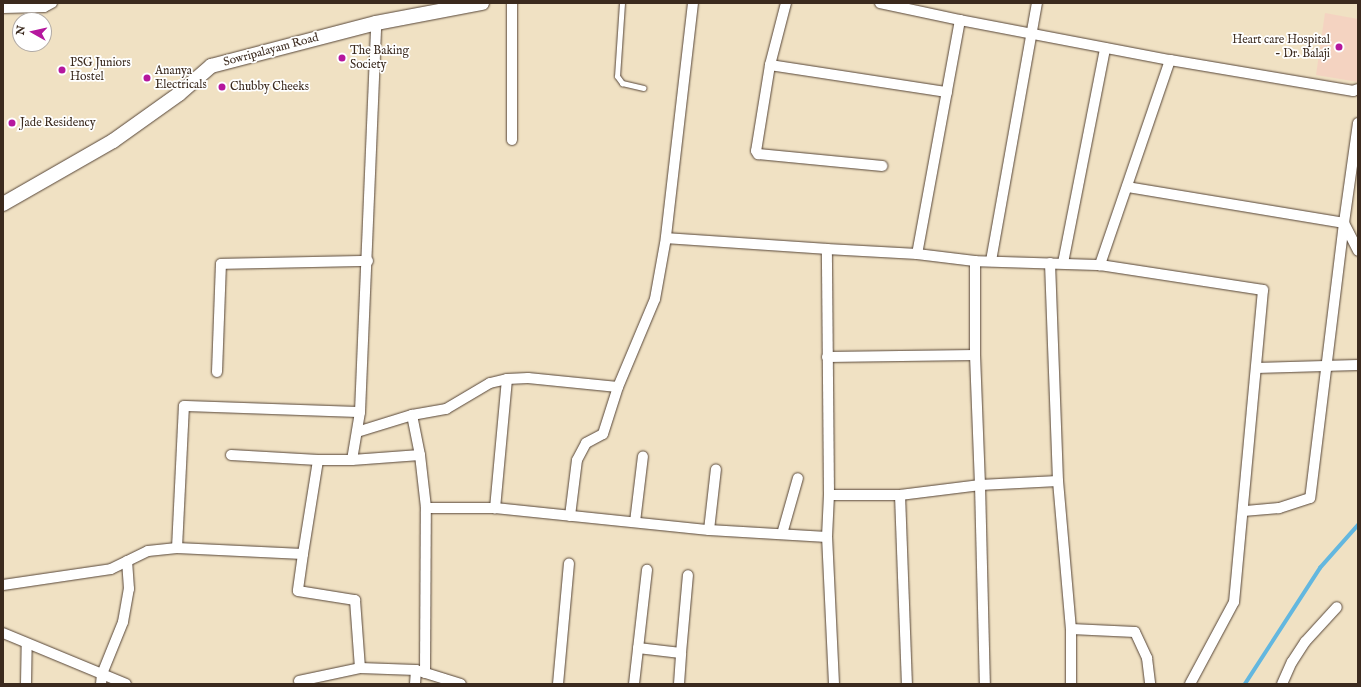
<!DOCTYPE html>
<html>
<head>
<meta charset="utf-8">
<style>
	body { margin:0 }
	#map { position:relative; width:1361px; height:687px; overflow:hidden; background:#f0e1c3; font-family:"IM FELL English",serif }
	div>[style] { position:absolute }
	.built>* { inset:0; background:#f4d3c1 }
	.stream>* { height:3.5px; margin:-1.75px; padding:0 1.75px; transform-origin:1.75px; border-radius:1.75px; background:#63b7df }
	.roads { filter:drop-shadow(0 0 1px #564537) drop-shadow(0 0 1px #564537) }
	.lane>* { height:5px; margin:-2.5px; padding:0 2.5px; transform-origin:2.5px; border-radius:2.5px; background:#fff }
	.street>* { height:10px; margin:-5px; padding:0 5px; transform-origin:5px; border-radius:5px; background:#fff }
	.secondary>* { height:14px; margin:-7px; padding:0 7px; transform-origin:7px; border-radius:7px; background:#fff }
	.dots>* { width:11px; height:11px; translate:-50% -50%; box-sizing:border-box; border:2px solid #fff; border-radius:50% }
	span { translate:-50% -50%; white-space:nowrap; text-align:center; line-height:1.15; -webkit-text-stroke:3.5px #fff; paint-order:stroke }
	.poi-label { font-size:12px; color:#3b2a1e }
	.right { translate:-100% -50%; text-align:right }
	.left { translate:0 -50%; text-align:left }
	.street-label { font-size:12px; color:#3b2a1e }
	.frame { position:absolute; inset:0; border:4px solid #3b2a1e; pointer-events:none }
	.north { position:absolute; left:12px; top:12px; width:40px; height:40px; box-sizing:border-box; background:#fff; border:1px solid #b1aaa5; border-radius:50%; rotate:278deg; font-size:11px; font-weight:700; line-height:16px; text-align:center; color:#3b2a1e }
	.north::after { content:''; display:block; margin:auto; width:14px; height:18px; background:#b5179e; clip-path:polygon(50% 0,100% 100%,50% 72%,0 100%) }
</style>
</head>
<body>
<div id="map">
	<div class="built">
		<div style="clip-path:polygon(1325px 13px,1358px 19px,1358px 82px,1316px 75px)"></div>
	</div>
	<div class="stream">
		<div style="left:1245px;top:684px;width:138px;rotate:-57.1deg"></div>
		<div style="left:1320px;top:568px;width:57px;rotate:-48.5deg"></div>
	</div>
	<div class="roads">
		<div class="lane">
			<div style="left:622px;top:3px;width:73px;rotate:93.9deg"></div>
			<div style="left:617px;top:76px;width:9px;rotate:54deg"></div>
			<div style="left:622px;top:83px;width:22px;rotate:13deg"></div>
		</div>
		<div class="street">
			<div style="left:693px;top:3px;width:237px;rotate:96.6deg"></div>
			<div style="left:666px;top:238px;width:161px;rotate:3.9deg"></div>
			<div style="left:786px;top:3px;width:64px;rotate:104.5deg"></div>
			<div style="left:770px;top:65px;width:87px;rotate:99.2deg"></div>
			<div style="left:756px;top:151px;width:4px;rotate:56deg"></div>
			<div style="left:758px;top:154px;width:125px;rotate:5.5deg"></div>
			<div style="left:880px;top:3px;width:82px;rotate:12deg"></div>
			<div style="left:960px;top:20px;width:238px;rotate:100.4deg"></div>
			<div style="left:917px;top:254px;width:58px;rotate:6.9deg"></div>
			<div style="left:975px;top:261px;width:94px;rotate:90deg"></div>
			<div style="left:975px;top:355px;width:130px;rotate:87.8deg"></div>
			<div style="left:980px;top:485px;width:78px;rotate:-2.9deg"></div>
			<div style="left:1058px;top:481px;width:149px;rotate:85deg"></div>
			<div style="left:1071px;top:629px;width:64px;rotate:2.7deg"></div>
			<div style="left:1135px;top:632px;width:29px;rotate:65deg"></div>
			<div style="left:1147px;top:658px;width:26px;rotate:83deg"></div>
			<div style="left:3px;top:8px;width:41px;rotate:-1.4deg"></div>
			<div style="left:44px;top:7px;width:9px;rotate:-27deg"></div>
			<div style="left:960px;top:20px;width:214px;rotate:10.8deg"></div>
			<div style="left:1170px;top:60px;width:217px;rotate:108.9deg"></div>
			<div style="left:1100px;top:265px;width:125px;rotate:-178.2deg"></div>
			<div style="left:1170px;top:60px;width:186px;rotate:9.6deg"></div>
			<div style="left:1353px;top:91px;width:5px;rotate:-22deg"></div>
			<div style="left:770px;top:65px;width:179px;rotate:8.7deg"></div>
			<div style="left:1358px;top:123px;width:101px;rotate:98deg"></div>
			<div style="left:1344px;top:223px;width:31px;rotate:63deg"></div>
			<div style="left:512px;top:140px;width:137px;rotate:-90deg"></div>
			<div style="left:1127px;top:187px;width:220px;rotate:9.4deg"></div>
			<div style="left:1344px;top:223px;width:277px;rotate:97deg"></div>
			<div style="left:1310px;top:498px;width:33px;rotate:162deg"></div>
			<div style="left:1279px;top:508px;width:36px;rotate:175deg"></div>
			<div style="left:991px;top:261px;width:262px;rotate:-79.9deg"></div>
			<div style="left:1050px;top:263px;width:218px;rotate:87.9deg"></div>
			<div style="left:1063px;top:263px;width:219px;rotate:-78.9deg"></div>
			<div style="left:1100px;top:265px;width:165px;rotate:8.7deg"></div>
			<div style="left:1263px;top:290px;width:313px;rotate:95.3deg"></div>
			<div style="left:1234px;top:602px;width:93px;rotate:118.2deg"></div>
			<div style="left:827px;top:357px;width:148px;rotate:-0.8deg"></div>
			<div style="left:1256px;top:368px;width:102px;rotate:-1.7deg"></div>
			<div style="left:217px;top:372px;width:108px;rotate:-87.9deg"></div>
			<div style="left:221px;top:264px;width:147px;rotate:-1.2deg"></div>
			<div style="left:507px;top:379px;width:21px;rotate:-3deg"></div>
			<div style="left:528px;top:378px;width:90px;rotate:5.7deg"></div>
			<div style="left:412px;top:415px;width:41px;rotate:78.7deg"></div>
			<div style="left:357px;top:432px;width:58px;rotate:-17.2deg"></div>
			<div style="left:412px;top:415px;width:35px;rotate:-10deg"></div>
			<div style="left:446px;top:409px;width:51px;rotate:-30.6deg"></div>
			<div style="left:490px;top:383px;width:17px;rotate:-13deg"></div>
			<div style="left:507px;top:379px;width:130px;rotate:95.3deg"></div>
			<div style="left:231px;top:455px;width:87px;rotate:3.3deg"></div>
			<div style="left:352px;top:460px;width:68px;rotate:-4.2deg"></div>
			<div style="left:420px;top:455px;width:53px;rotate:83.5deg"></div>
			<div style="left:829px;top:495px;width:246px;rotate:-90.5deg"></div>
			<div style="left:827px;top:249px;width:90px;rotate:3.2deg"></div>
			<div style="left:900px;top:495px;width:189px;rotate:87.9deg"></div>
			<div style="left:570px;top:516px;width:56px;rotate:-82.9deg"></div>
			<div style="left:577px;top:460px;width:19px;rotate:-62deg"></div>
			<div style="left:586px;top:443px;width:19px;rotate:-28deg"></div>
			<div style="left:603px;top:434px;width:49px;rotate:-72.3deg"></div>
			<div style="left:618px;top:387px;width:95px;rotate:-67.2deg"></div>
			<div style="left:655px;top:299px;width:62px;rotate:-79.8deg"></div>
			<div style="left:635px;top:522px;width:66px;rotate:-83.1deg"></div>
			<div style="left:709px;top:530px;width:61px;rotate:-83.5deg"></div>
			<div style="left:782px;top:534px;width:58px;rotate:-74.1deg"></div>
			<div style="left:177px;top:548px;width:142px;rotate:-87.2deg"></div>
			<div style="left:184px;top:406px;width:176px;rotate:2deg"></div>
			<div style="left:303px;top:554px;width:37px;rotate:98deg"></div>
			<div style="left:298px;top:591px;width:58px;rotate:9deg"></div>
			<div style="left:355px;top:600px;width:68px;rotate:85.8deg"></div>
			<div style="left:3px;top:585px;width:109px;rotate:-8.4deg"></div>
			<div style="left:111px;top:569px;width:41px;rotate:-25.9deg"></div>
			<div style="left:148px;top:551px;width:29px;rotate:-6deg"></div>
			<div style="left:177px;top:548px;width:126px;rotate:2.7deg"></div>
			<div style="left:303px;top:554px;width:95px;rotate:-80.9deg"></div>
			<div style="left:318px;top:460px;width:34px"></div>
			<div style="left:352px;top:460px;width:49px;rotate:-80.5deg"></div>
			<div style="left:360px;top:412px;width:389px;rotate:-87.6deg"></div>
			<div style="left:3px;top:633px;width:133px;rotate:22.5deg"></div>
			<div style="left:638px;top:648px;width:43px;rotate:6.6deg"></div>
			<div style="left:681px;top:653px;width:78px;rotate:-84.9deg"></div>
			<div style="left:425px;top:673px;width:165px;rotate:-89.7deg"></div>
			<div style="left:426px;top:508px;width:69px"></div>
			<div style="left:495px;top:508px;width:215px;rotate:5.9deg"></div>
			<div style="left:709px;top:530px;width:118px;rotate:3.4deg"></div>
			<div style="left:299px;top:681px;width:62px;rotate:-12deg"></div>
			<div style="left:360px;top:668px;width:56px;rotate:2deg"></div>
			<div style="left:26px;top:684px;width:39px;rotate:-89deg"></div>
			<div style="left:101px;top:684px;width:10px;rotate:-84deg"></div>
			<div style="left:102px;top:674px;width:56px;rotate:-68deg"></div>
			<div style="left:123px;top:622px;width:34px;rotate:-80deg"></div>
			<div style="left:129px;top:589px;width:28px;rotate:-94deg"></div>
			<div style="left:415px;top:684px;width:14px;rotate:-86deg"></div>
			<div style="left:416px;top:670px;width:47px;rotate:17.3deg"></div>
			<div style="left:558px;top:684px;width:121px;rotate:-84.8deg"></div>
			<div style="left:634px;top:684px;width:115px;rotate:-83.5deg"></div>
			<div style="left:679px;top:684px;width:31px;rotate:-86deg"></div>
			<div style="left:834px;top:684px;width:147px;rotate:-92.7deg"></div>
			<div style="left:827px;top:537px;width:42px;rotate:-87.3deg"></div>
			<div style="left:829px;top:495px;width:71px"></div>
			<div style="left:900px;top:495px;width:81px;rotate:-7.1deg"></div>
			<div style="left:980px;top:485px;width:199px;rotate:88.6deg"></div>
			<div style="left:1071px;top:684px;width:55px;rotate:-90deg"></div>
			<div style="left:1282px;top:684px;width:24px;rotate:-66deg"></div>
			<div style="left:1292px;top:662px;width:24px;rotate:-57deg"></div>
			<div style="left:1305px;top:642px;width:47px;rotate:-47.6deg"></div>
		</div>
		<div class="secondary">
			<div style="left:3px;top:204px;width:127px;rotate:-29.8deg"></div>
			<div style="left:113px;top:141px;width:81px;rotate:-35.5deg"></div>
			<div style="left:179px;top:94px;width:43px;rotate:-41.2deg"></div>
			<div style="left:211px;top:66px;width:171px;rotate:-14.6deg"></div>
			<div style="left:376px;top:23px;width:108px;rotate:-10.7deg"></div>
		</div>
	</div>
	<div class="dots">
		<div style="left:1339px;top:47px;background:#b5179e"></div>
		<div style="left:342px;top:58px;background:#b5179e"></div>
		<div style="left:62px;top:70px;background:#b5179e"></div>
		<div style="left:147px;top:78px;background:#b5179e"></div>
		<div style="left:222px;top:87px;background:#b5179e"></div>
		<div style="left:12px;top:123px;background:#b5179e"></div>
	</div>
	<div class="poi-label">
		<span class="right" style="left:1330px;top:47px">Heart care Hospital<br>- Dr. Balaji</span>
		<span class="left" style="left:350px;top:58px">The Baking<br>Society</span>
		<span class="left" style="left:70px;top:70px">PSG Juniors<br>Hostel</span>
		<span class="left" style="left:155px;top:78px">Ananya<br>Electricals</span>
		<span class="left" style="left:230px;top:87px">Chubby Cheeks</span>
		<span class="left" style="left:20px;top:123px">Jade Residency</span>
	</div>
	<div class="street-label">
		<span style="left:271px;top:50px;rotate:-15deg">Sowripalayam Road</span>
	</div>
	<div class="frame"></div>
	<div class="north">N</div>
</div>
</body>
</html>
